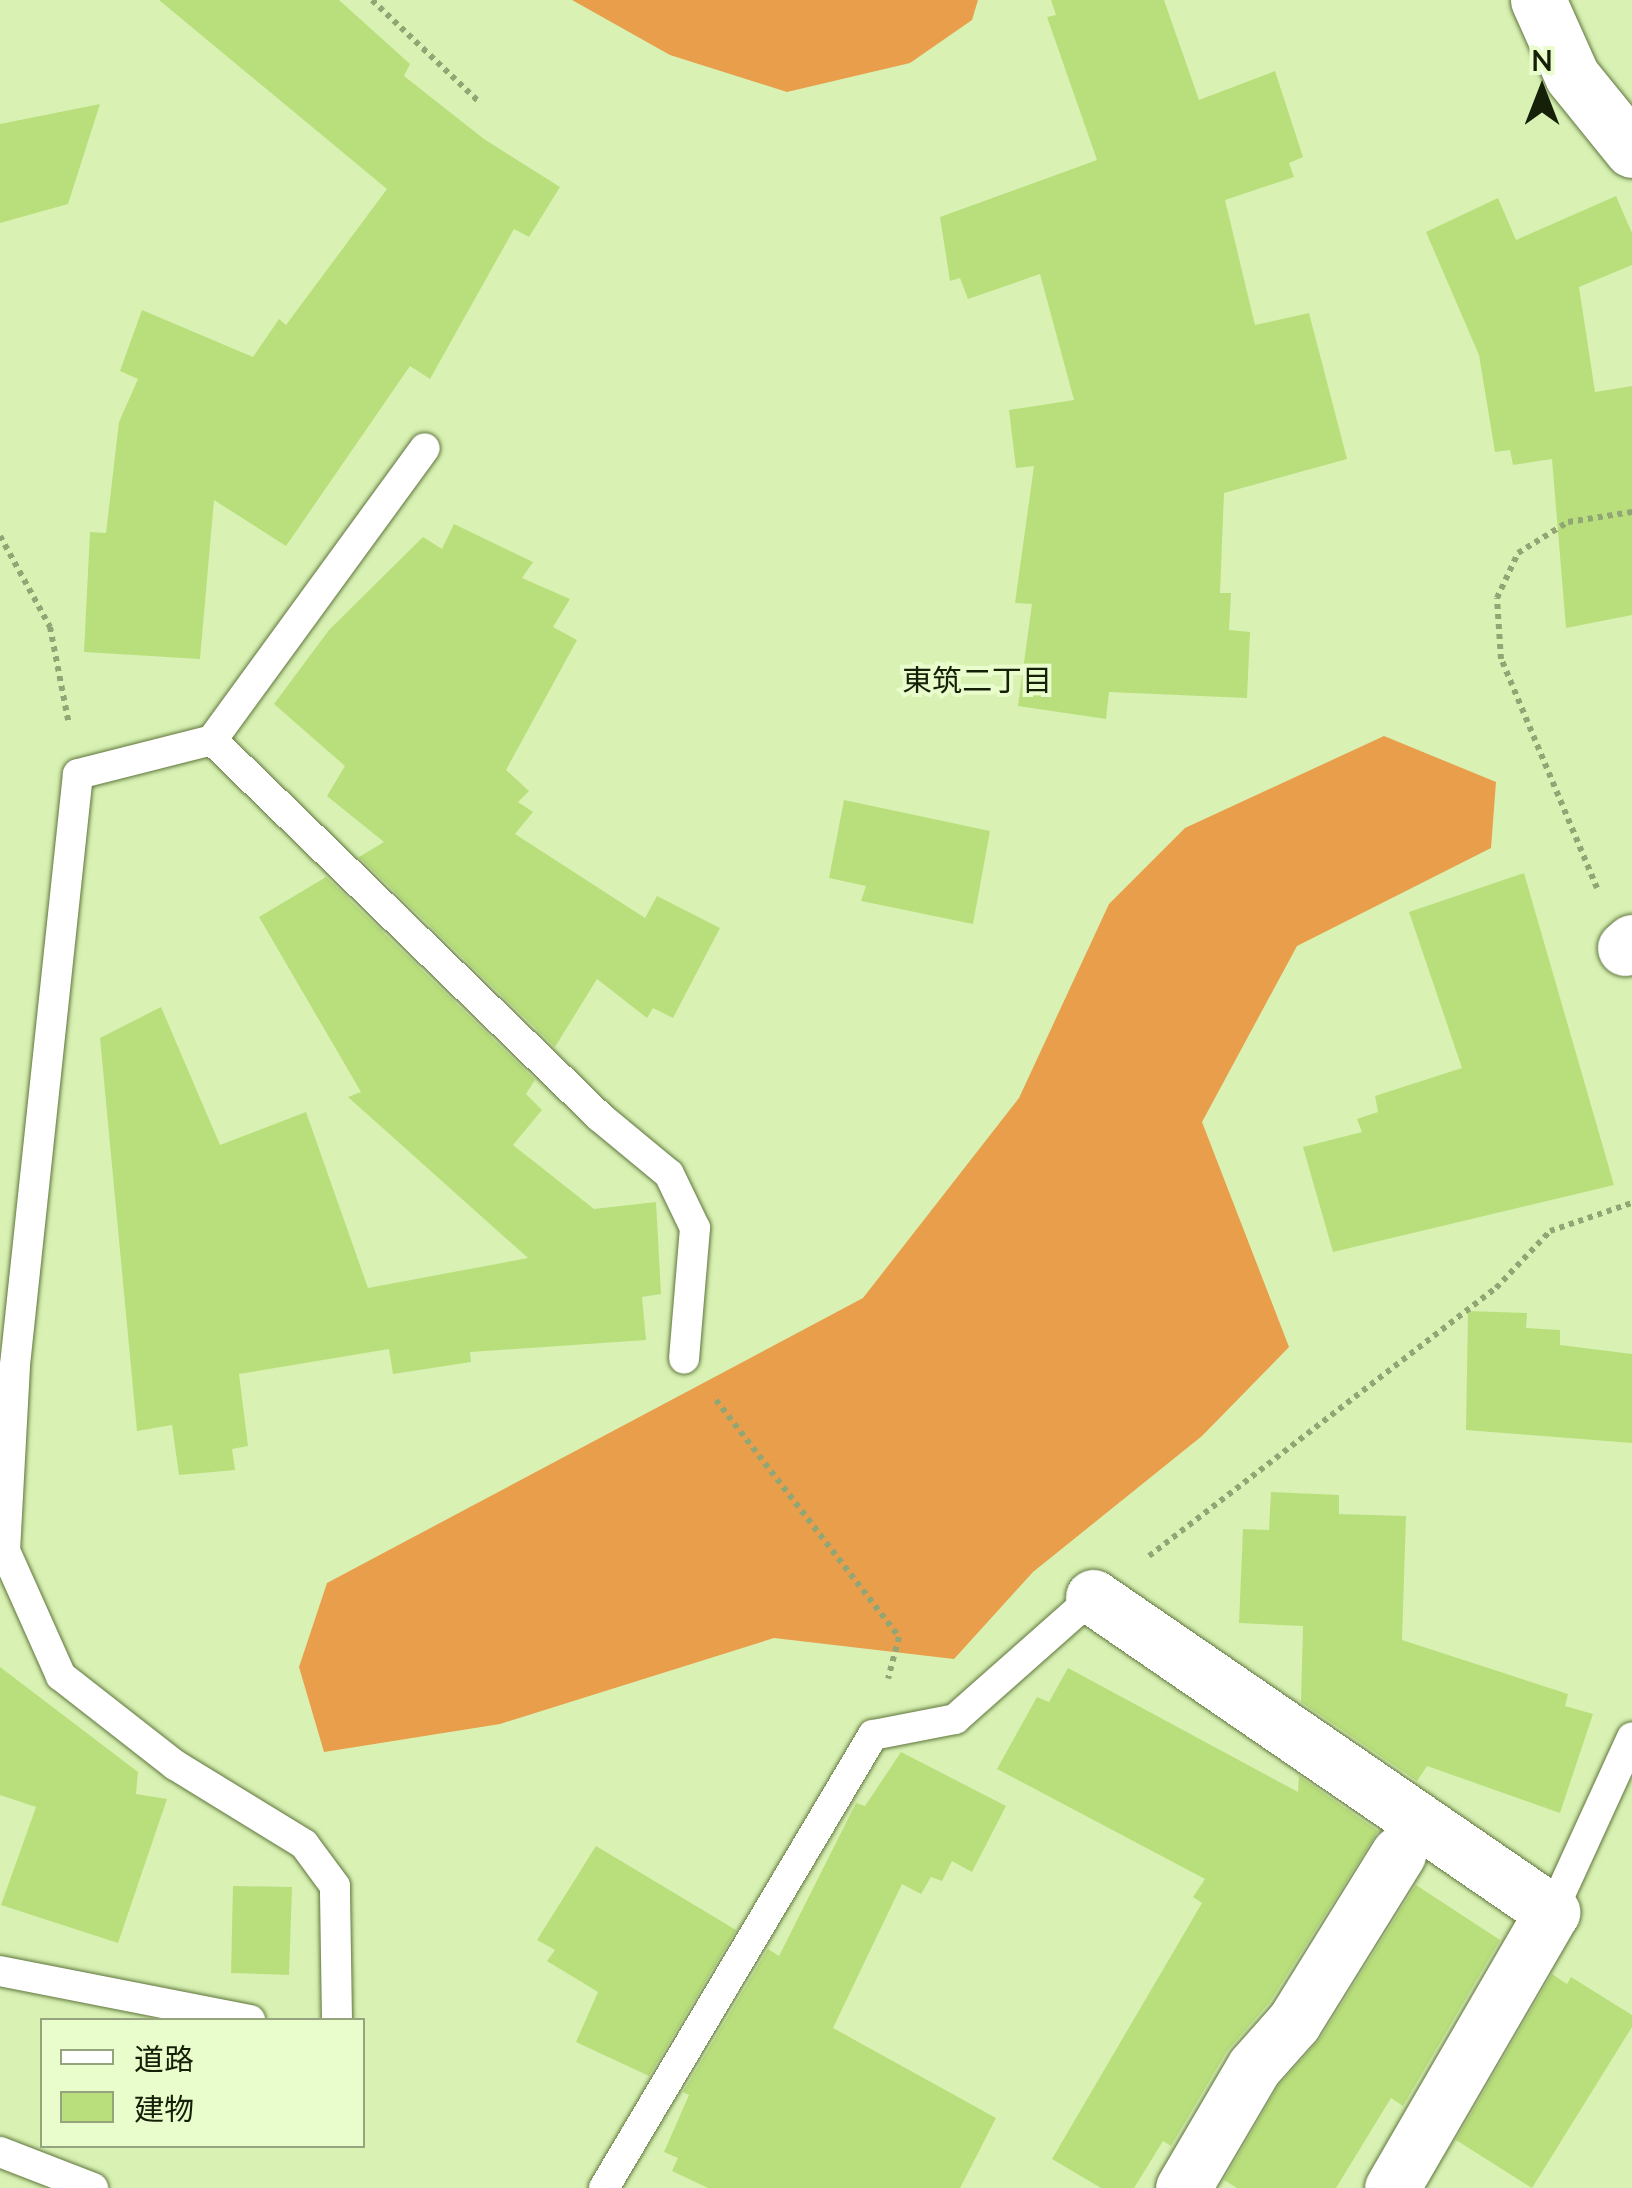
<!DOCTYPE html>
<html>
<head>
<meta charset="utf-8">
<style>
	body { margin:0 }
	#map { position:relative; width:1632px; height:2188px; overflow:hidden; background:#d9f2b4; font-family:Lato,"Noto Sans JP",sans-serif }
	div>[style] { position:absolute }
	.forest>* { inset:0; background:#e89e4b }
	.building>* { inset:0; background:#b9df7c }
	.path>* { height:6px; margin-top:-3px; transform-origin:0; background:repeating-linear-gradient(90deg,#92a575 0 5px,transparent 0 10px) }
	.roads { filter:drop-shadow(0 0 2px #5f753c) drop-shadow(0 0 2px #5f753c) }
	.lane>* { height:30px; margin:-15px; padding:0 15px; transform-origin:15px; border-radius:15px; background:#fff }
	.street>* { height:55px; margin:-27.5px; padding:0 27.5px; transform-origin:27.5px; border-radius:27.5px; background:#fff }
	span { translate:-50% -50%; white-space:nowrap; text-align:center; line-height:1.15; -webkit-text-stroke:8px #e9fdcc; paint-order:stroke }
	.neighbourhood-label { font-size:30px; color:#161f07 }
	.legend { position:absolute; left:40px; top:2018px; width:325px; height:130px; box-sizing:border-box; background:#e9fdcc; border:2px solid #95a47d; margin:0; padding:12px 18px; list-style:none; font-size:30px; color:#161f07 }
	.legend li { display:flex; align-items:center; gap:20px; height:50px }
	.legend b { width:50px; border:2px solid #95a47d }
	.north { position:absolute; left:1492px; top:40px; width:100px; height:100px; -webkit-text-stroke:8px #e9fdcc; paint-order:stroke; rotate:0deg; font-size:28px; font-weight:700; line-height:40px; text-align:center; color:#161f07 }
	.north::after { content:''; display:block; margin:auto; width:35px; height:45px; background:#161f07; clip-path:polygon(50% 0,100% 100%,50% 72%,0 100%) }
</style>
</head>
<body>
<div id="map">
	<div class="forest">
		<div style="clip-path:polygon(572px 0,978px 0,972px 20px,910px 63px,787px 92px,670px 55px)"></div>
		<div style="clip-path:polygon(1384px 736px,1496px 782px,1491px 848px,1297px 946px,1202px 1122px,1289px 1347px,1202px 1436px,1033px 1572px,954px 1659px,774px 1638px,500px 1724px,324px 1752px,299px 1667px,327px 1583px,863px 1298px,1019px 1098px,1109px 904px,1185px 828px)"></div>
	</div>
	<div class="building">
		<div style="clip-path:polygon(159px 0,339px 0,410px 64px,404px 76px,484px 139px,560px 187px,529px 237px,514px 229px,430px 379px,410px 366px,286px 546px,214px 500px,200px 659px,84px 652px,90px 532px,106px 533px,119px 422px,138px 379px,120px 371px,142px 310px,253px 357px,279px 319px,286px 325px,387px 189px)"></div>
		<div style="clip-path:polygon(1051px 0,1164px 0,1199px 100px,1275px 71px,1303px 157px,1289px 163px,1294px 177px,1225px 200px,1255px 325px,1309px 313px,1347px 459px,1224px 493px,1220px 593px,1231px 593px,1229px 630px,1250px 632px,1247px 698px,1109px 692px,1106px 719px,1018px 706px,1032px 604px,1015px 603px,1034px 466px,1016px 468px,1009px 410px,1074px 400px,1040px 274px,968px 299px,960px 278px,950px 281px,940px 217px,1097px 160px,1047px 17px,1056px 15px)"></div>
		<div style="clip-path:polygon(100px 104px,68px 204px,0 223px,0 124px)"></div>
		<div style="clip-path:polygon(1616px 196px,1632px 233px,1632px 265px,1579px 287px,1595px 392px,1632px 386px,1632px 615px,1566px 628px,1552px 459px,1513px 465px,1510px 450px,1495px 452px,1479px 355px,1426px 232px,1498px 198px,1516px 240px)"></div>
		<div style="clip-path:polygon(454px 524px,533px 562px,522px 578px,570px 599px,553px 627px,577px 640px,506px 770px,529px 791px,518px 802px,533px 812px,515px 834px,645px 918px,657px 896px,720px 928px,673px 1018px,653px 1008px,647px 1018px,597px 979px,555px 1047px,359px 857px,384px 842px,327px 796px,345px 766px,274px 704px,329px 630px,423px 537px,442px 549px)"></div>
		<div style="clip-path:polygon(844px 800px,990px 831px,973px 924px,861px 901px,866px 886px,829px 878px)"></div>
		<div style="clip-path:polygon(1524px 873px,1614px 1185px,1333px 1252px,1303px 1147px,1362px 1132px,1357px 1119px,1378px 1112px,1375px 1096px,1462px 1068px,1409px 912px)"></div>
		<div style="clip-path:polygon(326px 877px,535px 1080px,526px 1094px,542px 1110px,513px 1145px,594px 1209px,656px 1202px,661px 1294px,642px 1297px,646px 1340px,470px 1352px,471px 1362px,393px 1374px,389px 1349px,239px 1374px,248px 1446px,232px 1449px,235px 1470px,179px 1475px,172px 1425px,137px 1431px,100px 1038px,161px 1007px,220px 1145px,306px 1112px,368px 1288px,528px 1258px,348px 1097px,361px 1092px,259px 917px)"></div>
		<div style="clip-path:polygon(1468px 1311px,1527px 1313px,1526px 1328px,1560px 1330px,1560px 1345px,1632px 1354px,1632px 1443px,1466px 1430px)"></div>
		<div style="clip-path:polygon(1271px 1492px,1339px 1495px,1339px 1514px,1406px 1516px,1402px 1640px,1568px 1694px,1565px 1706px,1593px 1714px,1560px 1813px,1427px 1766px,1417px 1781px,1301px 1702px,1303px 1626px,1239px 1623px,1243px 1529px,1269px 1530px)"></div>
		<div style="clip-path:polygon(0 1667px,138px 1772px,136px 1794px,167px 1799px,118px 1943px,1px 1905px,36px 1807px,0 1795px)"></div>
		<div style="clip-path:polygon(1068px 1668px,1298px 1792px,1299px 1776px,1378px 1831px,1269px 2003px,1227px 2051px,1171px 2146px,1163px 2141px,1134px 2188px,1101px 2188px,1052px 2159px,1202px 1903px,1193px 1897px,1205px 1879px,997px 1769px,1037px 1697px,1049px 1702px)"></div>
		<div style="clip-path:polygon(901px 1752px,1006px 1806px,972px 1872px,952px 1861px,942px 1881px,931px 1877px,921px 1894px,902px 1884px,833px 2028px,996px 2118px,960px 2188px,708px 2188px,672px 2171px,678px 2158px,664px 2152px,689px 2095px,683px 2092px,768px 1949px,779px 1956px,856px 1803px,865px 1806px)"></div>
		<div style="clip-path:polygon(596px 1846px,736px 1930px,649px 2076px,576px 2042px,598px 1992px,547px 1961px,555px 1950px,537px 1940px)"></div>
		<div style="clip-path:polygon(1416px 1885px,1500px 1940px,1403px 2106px,1391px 2098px,1336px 2188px,1237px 2188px,1224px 2180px,1279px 2085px,1320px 2039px)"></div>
		<div style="clip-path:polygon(233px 1886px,292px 1887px,289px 1975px,231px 1973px)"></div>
		<div style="clip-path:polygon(1552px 1974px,1567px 1984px,1571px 1977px,1632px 2015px,1632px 2027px,1532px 2188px,1456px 2140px)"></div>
	</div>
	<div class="path">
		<div style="left:372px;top:0;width:146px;rotate:43.6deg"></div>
		<div style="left:0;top:536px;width:104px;rotate:61.2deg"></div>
		<div style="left:50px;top:627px;width:95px;rotate:79deg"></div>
		<div style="left:1597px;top:888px;width:248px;rotate:-112.7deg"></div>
		<div style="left:1501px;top:659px;width:61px;rotate:-93.8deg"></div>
		<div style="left:1497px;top:598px;width:50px;rotate:-65deg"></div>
		<div style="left:1518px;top:553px;width:59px;rotate:-31.8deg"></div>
		<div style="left:1568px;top:522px;width:65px;rotate:-8.9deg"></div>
		<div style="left:716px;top:1400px;width:299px;rotate:52.3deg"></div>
		<div style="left:899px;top:1637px;width:43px;rotate:104.7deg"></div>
		<div style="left:1149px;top:1556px;width:438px;rotate:-37.7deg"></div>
		<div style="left:1496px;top:1288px;width:79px;rotate:-46.5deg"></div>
		<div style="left:1550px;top:1231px;width:87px;rotate:-18.9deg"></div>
	</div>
	<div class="roads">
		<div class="lane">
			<div style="left:212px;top:740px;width:361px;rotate:-53.9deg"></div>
			<div style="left:1552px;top:1912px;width:192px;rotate:-65.4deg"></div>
			<div style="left:0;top:1971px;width:255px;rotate:11.1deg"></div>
			<div style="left:337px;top:2020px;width:134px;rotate:-90.9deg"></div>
			<div style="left:335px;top:1886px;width:52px;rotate:-126.4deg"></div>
			<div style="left:304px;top:1844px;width:151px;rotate:-148.5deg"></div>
			<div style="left:175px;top:1765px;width:145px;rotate:-142deg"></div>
			<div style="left:61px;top:1676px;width:137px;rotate:-114.1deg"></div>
			<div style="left:5px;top:1551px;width:186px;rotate:-86.9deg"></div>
			<div style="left:15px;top:1365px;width:594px;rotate:-83.92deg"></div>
			<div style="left:78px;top:774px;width:138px;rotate:-14.2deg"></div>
			<div style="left:212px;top:740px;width:541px;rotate:44.18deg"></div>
			<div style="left:600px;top:1117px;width:89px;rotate:39.6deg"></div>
			<div style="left:669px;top:1174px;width:60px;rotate:64.3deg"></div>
			<div style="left:695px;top:1228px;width:131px;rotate:94.8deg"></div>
			<div style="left:0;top:2152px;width:100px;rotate:21.2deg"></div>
			<div style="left:604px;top:2188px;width:527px;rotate:-59.3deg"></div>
			<div style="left:873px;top:1735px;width:84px;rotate:-11deg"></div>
			<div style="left:955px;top:1719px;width:184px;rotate:-41.5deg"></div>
		</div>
		<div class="street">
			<div style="left:1538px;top:0;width:83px;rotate:65.9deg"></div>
			<div style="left:1572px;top:76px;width:95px;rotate:51deg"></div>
			<div style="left:1625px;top:948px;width:9px;rotate:-41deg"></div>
			<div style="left:1093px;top:1597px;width:557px;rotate:34.46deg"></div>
			<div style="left:1552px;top:1912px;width:319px;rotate:120.1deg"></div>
			<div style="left:1183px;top:2188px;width:140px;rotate:-59.6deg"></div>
			<div style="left:1254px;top:2067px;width:60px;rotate:-48.4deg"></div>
			<div style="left:1294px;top:2022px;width:198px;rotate:-58.2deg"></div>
		</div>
	</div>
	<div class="neighbourhood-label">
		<span style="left:977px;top:679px">東筑二丁目</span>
	</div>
	<ul class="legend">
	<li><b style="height:12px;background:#fff"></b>道路</li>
	<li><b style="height:28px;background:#b9df7c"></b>建物</li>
	</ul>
	<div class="north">N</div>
</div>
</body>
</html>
